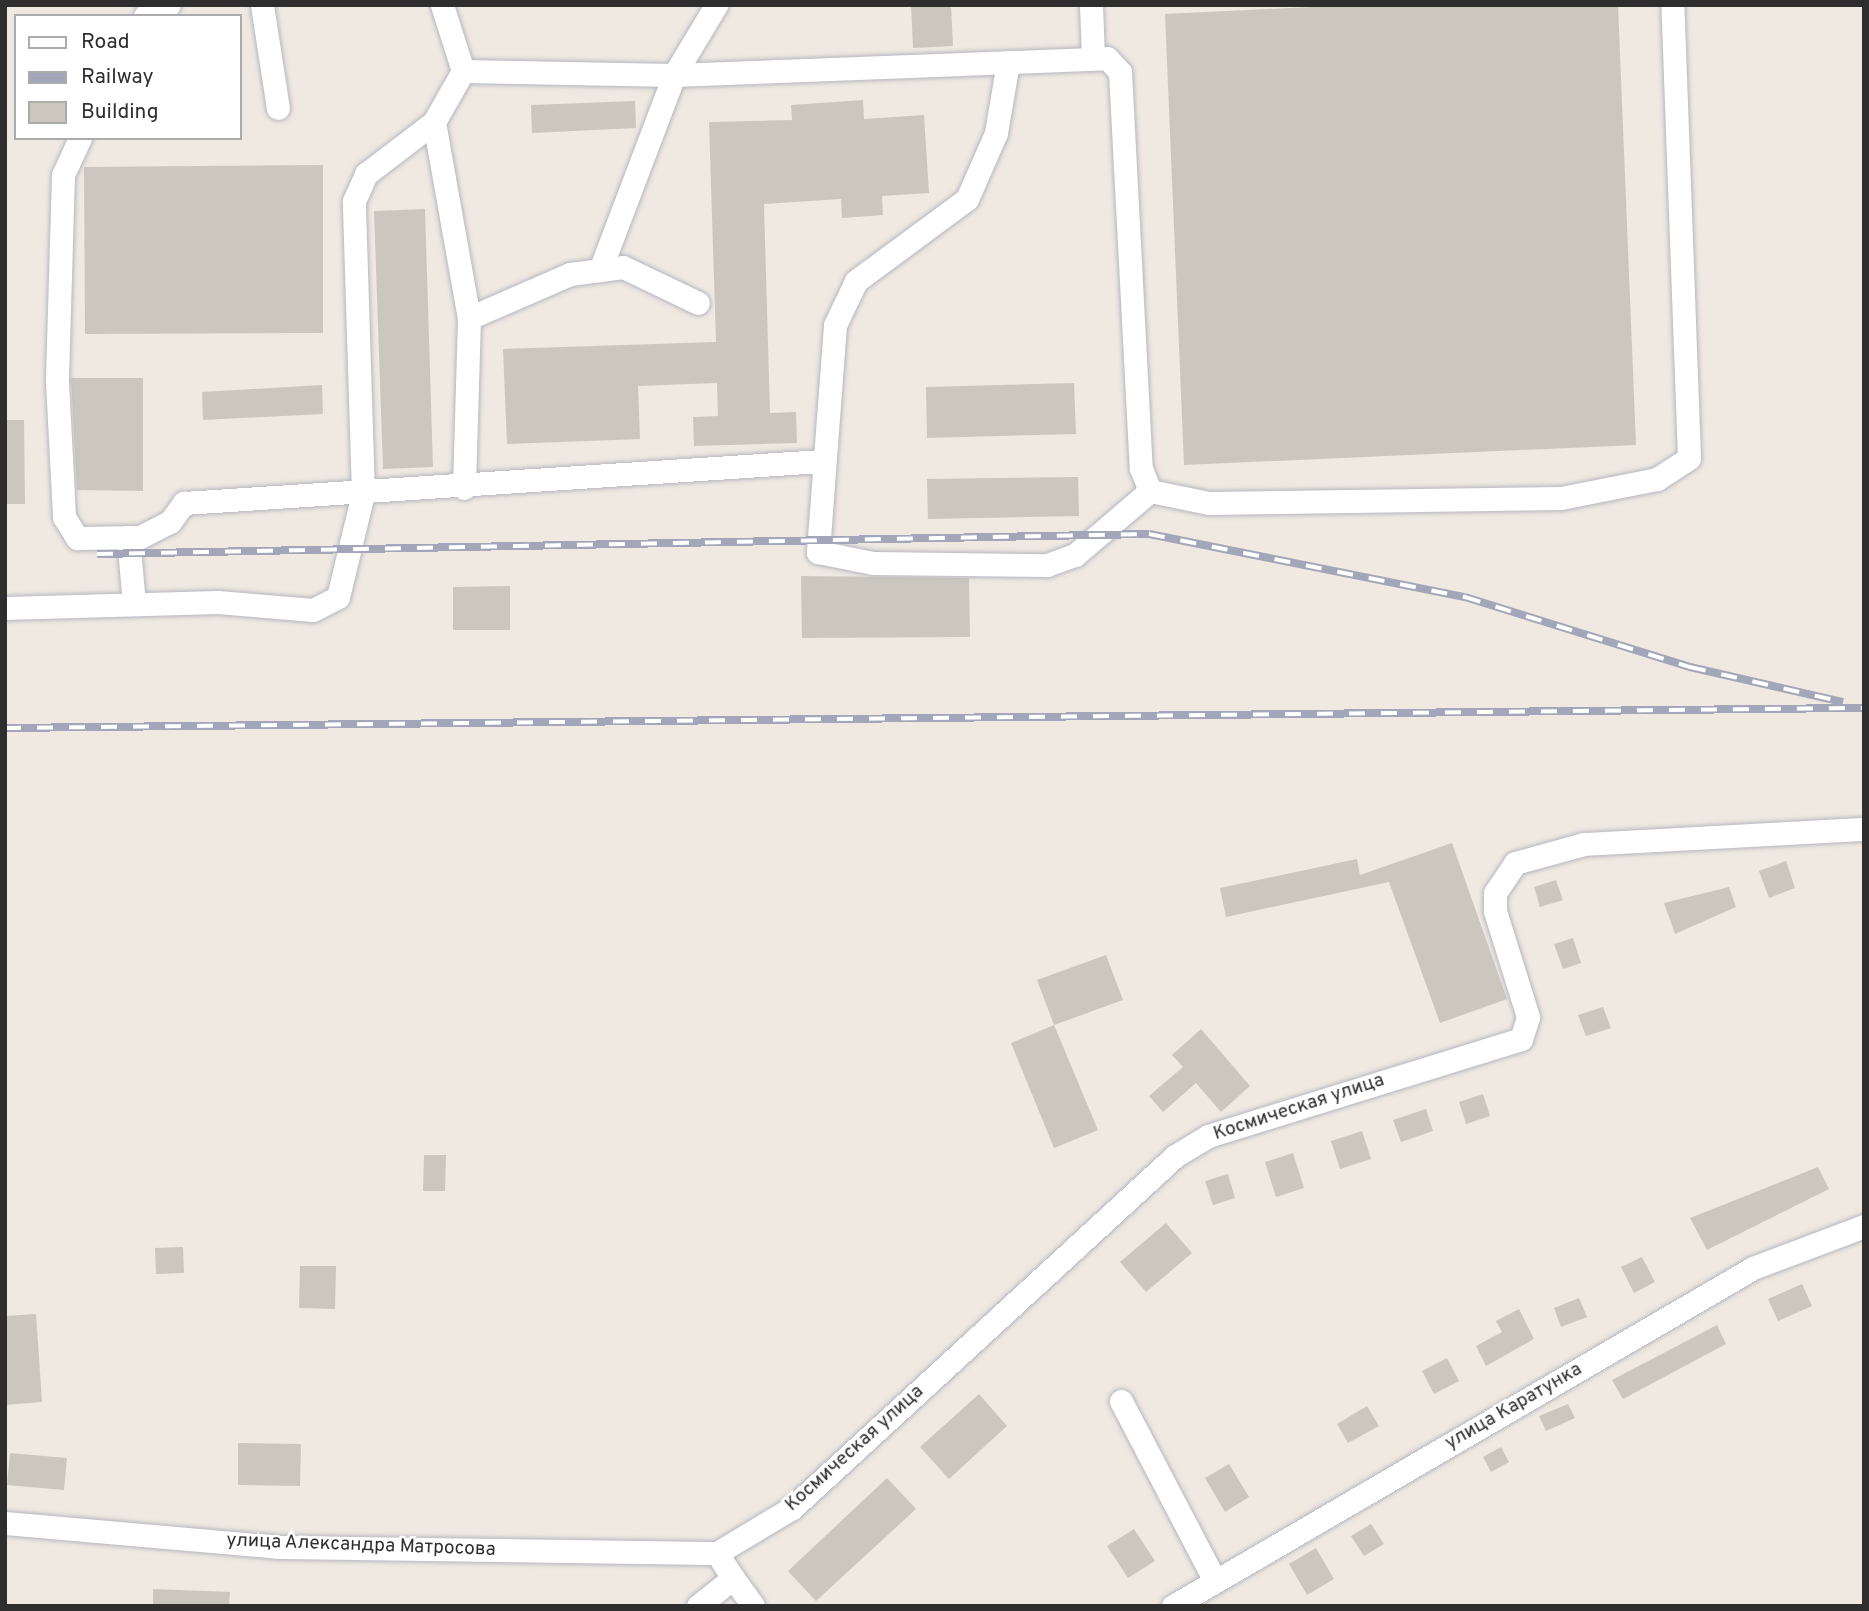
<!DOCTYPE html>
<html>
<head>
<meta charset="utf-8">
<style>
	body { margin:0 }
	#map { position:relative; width:1869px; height:1611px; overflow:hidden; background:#efe9e1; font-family:Overpass,sans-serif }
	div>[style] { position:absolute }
	.building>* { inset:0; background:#cbc7bf }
	.roads { filter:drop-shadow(0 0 2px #b4b7c1) drop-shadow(0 0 2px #b4b7c1) }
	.minor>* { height:23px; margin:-11.5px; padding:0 11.5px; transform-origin:11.5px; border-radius:11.5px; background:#fff }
	.rail>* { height:8px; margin-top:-4px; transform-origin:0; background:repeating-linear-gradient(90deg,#fff 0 16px,#a3a6b8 0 32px); box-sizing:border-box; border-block:2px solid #a3a6b8 }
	span { translate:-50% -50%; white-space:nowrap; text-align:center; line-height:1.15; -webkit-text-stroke:5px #fff; paint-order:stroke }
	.street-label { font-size:19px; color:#2e2e2e }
	.frame { position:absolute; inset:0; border:7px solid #2e2e2e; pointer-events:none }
	.legend { position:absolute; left:14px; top:14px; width:228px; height:126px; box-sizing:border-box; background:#fff; border:2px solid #ababab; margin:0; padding:9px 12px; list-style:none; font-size:21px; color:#2e2e2e }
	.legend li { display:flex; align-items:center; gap:14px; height:35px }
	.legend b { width:35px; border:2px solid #ababab }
</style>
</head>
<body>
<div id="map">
	<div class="building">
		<div style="clip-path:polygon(911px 5px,951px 5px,953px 46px,913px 48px)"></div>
		<div style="clip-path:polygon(1351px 5px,1618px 5px,1636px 445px,1184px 465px,1165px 14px)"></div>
		<div style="clip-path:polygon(863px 100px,864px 119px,924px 115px,929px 193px,882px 196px,883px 215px,842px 218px,841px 199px,764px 204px,770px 413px,796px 412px,797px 443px,694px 446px,693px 417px,718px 416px,717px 383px,638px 386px,640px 439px,507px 444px,503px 349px,716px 342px,709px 122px,792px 120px,791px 105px)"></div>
		<div style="clip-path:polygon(635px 101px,636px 128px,532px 133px,531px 105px)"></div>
		<div style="clip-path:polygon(323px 165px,323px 333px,85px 334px,84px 167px)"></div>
		<div style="clip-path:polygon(425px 209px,433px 467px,383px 469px,374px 211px)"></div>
		<div style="clip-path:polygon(71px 378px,143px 378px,143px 491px,77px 490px)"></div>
		<div style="clip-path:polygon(1074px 383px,1076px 434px,927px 438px,926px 387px)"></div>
		<div style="clip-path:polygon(322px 385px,323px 414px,203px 420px,202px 392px)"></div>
		<div style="clip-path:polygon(5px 420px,24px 420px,25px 504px,5px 504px)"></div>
		<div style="clip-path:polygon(1078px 477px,1079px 516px,928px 519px,927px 479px)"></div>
		<div style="clip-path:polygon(801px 576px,969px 578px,970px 637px,802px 638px)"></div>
		<div style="clip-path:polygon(510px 586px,510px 630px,453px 630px,453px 587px)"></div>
		<div style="clip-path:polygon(1452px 843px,1507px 999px,1440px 1023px,1389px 882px,1226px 917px,1220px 888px,1357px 859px,1360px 875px)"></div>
		<div style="clip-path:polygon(1786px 861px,1795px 888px,1769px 898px,1759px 871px)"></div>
		<div style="clip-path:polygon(1556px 880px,1563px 900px,1540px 907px,1534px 887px)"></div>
		<div style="clip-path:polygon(1729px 887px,1736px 907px,1675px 934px,1664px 903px)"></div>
		<div style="clip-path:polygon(1573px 938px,1581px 963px,1563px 969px,1554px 944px)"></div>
		<div style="clip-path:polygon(1106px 955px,1123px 1000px,1054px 1025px,1037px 980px)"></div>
		<div style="clip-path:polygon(1603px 1007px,1611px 1028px,1586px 1036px,1578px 1015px)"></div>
		<div style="clip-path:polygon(1054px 1025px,1098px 1130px,1054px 1148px,1011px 1043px)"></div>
		<div style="clip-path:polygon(1201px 1029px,1250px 1086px,1221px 1112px,1196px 1083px,1163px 1112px,1149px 1096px,1183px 1067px,1172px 1055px)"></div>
		<div style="clip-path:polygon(1483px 1094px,1490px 1116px,1466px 1124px,1459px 1102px)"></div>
		<div style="clip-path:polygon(1426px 1109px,1433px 1131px,1401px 1142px,1393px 1120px)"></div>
		<div style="clip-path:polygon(1362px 1131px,1371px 1159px,1340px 1169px,1331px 1141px)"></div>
		<div style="clip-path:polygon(1293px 1153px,1304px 1188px,1276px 1197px,1265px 1162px)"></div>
		<div style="clip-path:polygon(424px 1155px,446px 1155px,445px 1191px,423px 1191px)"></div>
		<div style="clip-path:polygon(1818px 1167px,1829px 1189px,1707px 1250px,1690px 1218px)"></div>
		<div style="clip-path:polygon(1228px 1174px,1235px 1198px,1213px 1205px,1205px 1181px)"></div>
		<div style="clip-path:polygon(1166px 1223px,1192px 1253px,1146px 1292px,1120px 1262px)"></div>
		<div style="clip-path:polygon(183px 1247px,184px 1273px,156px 1274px,155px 1248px)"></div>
		<div style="clip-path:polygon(1642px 1257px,1655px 1282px,1634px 1293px,1621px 1267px)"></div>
		<div style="clip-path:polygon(300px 1266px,336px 1266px,335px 1309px,299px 1308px)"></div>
		<div style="clip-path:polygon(1802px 1284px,1812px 1306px,1778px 1321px,1768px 1299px)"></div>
		<div style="clip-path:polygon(1579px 1298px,1587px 1317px,1561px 1327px,1554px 1308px)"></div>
		<div style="clip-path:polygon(1519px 1309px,1534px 1339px,1486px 1366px,1476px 1346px,1502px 1332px,1496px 1321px)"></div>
		<div style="clip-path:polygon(36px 1314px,42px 1402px,5px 1405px,5px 1316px)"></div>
		<div style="clip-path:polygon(1717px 1325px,1726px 1344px,1623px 1399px,1612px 1380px)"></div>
		<div style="clip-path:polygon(1447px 1358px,1459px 1381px,1434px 1394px,1422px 1371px)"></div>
		<div style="clip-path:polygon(979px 1394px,1007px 1426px,949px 1479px,920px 1447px)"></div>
		<div style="clip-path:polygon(1568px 1404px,1575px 1418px,1546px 1431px,1539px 1416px)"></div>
		<div style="clip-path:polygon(1367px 1406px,1379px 1426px,1348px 1443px,1337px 1424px)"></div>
		<div style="clip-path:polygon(238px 1443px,301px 1444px,300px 1486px,238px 1485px)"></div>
		<div style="clip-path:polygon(1501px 1447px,1509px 1462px,1491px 1472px,1483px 1457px)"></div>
		<div style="clip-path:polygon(10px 1453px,67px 1458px,64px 1490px,7px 1485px)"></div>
		<div style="clip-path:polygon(1229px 1464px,1249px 1497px,1225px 1512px,1205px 1478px)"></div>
		<div style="clip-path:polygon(887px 1478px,916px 1509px,816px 1601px,788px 1571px)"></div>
		<div style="clip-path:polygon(1371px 1524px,1384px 1544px,1364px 1556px,1351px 1536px)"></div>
		<div style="clip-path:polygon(1134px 1529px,1155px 1561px,1128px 1578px,1107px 1546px)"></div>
		<div style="clip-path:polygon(1316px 1548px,1334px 1579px,1307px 1595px,1289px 1564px)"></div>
		<div style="clip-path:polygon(153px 1589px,230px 1592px,229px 1606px,153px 1606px)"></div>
	</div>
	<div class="roads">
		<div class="minor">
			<div style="left:262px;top:5px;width:104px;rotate:81.2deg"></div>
			<div style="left:1091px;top:5px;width:53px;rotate:87.8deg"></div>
			<div style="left:145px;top:16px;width:26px;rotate:-25deg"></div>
			<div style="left:1008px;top:62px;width:72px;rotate:99.6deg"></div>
			<div style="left:996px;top:133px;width:72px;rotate:113.7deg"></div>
			<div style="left:967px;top:199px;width:138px;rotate:143.5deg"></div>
			<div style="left:856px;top:281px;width:49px;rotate:115.5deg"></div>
			<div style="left:835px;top:325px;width:228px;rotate:94.3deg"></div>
			<div style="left:818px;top:552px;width:56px;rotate:11.3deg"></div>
			<div style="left:873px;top:563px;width:174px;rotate:0.7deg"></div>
			<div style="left:1047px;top:565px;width:30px;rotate:-20deg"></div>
			<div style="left:1075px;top:555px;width:99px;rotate:-40.5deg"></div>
			<div style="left:463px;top:71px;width:211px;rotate:1.1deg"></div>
			<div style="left:674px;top:75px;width:433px;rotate:-2.2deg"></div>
			<div style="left:1107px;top:58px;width:19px;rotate:47deg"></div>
			<div style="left:1120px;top:72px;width:397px;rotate:87deg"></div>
			<div style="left:1141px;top:468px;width:25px;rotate:69deg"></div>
			<div style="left:1150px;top:491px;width:60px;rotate:11.5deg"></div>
			<div style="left:1209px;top:503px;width:352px;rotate:-0.8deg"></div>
			<div style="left:1561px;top:498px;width:98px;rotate:-11.2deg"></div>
			<div style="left:1657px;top:479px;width:38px;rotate:-33deg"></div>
			<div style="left:1689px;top:458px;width:453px;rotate:-92.1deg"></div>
			<div style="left:434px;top:122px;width:199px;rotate:79.9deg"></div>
			<div style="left:469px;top:318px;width:170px;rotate:91.7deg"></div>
			<div style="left:80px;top:138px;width:41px;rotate:114.7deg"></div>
			<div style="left:63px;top:175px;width:207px;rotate:91.7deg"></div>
			<div style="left:57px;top:382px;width:135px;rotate:87deg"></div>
			<div style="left:64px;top:517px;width:25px;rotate:58deg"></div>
			<div style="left:77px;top:538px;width:63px;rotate:-0.9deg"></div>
			<div style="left:140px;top:537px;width:34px;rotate:-27deg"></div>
			<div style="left:170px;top:522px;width:24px;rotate:-54deg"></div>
			<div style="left:184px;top:503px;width:638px;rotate:-3.77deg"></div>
			<div style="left:600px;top:270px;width:209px;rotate:-69.2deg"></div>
			<div style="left:674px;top:75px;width:82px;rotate:-59deg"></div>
			<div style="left:469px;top:318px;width:110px;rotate:-23.5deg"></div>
			<div style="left:570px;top:274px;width:53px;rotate:-7.5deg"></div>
			<div style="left:623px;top:267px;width:83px;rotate:25.6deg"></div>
			<div style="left:128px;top:537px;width:67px;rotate:84.9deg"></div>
			<div style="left:5px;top:608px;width:213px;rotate:-1.6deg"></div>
			<div style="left:218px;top:602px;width:95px;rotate:4.8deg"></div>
			<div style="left:313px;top:610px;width:28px;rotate:-27deg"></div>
			<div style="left:338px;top:597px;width:106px;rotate:-76.4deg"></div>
			<div style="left:363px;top:494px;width:293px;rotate:-91.8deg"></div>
			<div style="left:354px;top:201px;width:30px;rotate:-66deg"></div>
			<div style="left:366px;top:174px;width:86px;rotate:-37.4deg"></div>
			<div style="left:434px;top:122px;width:59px;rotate:-60.4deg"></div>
			<div style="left:463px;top:71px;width:69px;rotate:-107.7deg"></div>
			<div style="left:1121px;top:1401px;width:203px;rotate:62.4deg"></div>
			<div style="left:5px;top:1523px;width:274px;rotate:5deg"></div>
			<div style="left:278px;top:1547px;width:439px;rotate:0.8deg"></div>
			<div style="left:733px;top:1578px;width:34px;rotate:54deg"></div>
			<div style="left:698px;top:1606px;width:45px;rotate:-38.7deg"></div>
			<div style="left:733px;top:1578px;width:30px;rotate:-123deg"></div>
			<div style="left:717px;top:1553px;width:87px;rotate:-31deg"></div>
			<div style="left:792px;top:1508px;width:520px;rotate:-42.58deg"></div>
			<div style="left:1175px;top:1156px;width:39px;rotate:-31deg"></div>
			<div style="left:1208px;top:1136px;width:328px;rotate:-17.2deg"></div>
			<div style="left:1521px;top:1039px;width:23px;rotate:-72deg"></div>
			<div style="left:1528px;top:1017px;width:111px;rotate:-107.3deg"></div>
			<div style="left:1495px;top:911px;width:18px;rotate:-90deg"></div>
			<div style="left:1495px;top:893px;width:36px;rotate:-56deg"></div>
			<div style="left:1515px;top:863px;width:72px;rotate:-15.4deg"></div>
			<div style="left:1584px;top:844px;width:280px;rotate:-3.1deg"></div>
			<div style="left:1173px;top:1606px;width:671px;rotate:-30.23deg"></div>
			<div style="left:1753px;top:1268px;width:119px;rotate:-20.7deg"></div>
		</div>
	</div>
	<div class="rail">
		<div style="left:97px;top:554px;width:1052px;rotate:-1.09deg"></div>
		<div style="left:1149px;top:534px;width:322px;rotate:11.3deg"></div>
		<div style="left:1465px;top:597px;width:236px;rotate:17.3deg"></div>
		<div style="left:1690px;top:667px;width:157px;rotate:12.9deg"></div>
		<div style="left:5px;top:728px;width:1859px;rotate:-0.62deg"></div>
	</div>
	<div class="street-label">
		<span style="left:1299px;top:1108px;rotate:-18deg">Космическая улица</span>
		<span style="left:1514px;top:1407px;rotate:-30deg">улица Каратунка</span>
		<span style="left:855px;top:1449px;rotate:-42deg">Космическая улица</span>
		<span style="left:361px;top:1546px;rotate:2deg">улица Александра Матросова</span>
	</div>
	<div class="frame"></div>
	<ul class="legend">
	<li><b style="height:9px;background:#fff"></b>Road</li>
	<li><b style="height:9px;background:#a3a6b8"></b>Railway</li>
	<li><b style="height:19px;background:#cbc7bf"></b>Building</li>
	</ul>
</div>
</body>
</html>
